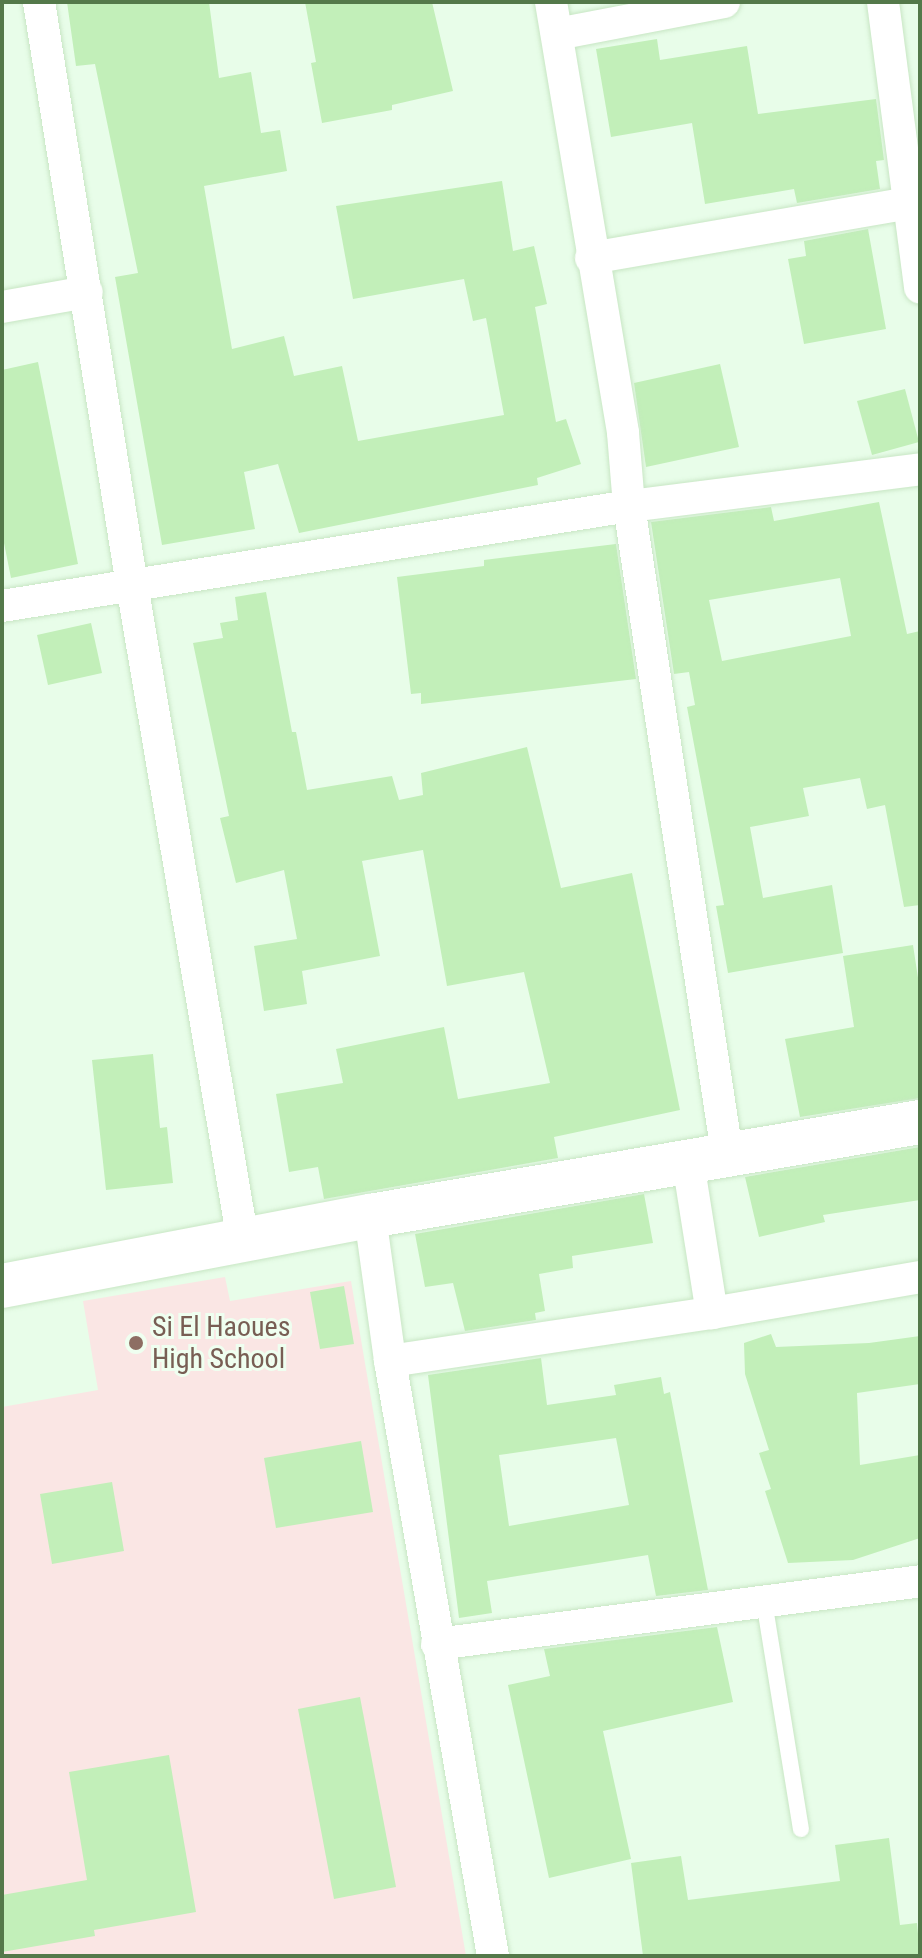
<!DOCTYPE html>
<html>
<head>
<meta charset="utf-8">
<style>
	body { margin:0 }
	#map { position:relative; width:922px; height:1958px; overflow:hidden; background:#e8fde9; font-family:"Roboto Condensed",sans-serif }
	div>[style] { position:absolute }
	.education>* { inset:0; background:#fae6e4 }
	.building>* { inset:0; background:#c2efb9 }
	.roads { filter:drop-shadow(0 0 2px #c8e6c4) drop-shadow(0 0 2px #c8e6c4) }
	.lane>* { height:16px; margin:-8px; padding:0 8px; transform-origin:8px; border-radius:8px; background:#fff }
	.street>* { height:32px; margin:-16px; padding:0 16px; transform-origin:16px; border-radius:16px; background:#fff }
	.secondary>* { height:44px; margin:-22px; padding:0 22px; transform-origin:22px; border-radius:22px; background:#fff }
	.dots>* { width:22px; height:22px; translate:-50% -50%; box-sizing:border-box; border:4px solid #effff0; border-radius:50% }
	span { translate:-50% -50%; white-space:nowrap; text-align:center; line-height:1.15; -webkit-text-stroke:6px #effff0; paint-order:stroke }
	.education-label { font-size:28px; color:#785e54 }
	.left { translate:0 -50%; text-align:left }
	.frame { position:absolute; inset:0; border:4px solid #54794a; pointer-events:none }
</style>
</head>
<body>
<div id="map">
	<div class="education">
		<div style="clip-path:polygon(225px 1277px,230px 1301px,351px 1281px,466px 1956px,2px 1956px,2px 1407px,98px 1390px,83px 1301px)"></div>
	</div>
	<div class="building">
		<div style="clip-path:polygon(67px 2px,209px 2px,219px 78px,251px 72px,261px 133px,280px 130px,287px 171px,204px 186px,232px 349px,284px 336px,294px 376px,342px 366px,358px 441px,504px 415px,486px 318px,473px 321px,464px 279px,353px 299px,336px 206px,502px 181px,513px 251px,534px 246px,547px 304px,535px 307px,556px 422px,566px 419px,581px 464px,537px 478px,538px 485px,299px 533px,278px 464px,244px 472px,255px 529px,162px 545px,115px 277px,138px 273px,95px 64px,76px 66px)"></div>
		<div style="clip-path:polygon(305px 2px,432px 2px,453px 91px,392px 105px,392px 110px,322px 123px,311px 63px,316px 62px)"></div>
		<div style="clip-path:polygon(657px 39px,660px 60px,747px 46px,758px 114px,876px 99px,884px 160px,876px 161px,880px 189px,797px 203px,794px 189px,705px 204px,692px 123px,611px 137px,596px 49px)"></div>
		<div style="clip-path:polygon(868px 229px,886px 329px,804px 344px,788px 259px,806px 256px,804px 241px)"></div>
		<div style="clip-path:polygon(38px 362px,78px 564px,11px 578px,2px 533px,2px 370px)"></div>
		<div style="clip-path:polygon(720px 364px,739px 447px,646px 467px,634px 383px)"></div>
		<div style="clip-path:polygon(905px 389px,919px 442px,872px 455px,857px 401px)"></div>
		<div style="clip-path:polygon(evenodd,879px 502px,907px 634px,920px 631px,920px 905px,904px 907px,885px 805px,867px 809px,860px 778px,803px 788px,809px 816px,750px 827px,763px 898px,832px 885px,843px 953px,728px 973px,716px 906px,724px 905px,687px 707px,695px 705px,689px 672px,674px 674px,651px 522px,771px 507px,774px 521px,879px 502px,840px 578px,851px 636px,722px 661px,709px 600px,840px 578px)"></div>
		<div style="clip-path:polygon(616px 544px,636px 679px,421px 704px,421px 693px,411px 694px,397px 577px,484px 566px,484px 560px)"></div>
		<div style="clip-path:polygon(266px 592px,292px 732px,296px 732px,307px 790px,392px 776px,399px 800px,423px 795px,421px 773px,527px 747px,561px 888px,632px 873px,680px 1110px,554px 1137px,558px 1158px,324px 1199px,318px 1167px,289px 1172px,276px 1094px,343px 1083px,336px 1049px,444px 1027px,458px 1099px,550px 1083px,524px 972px,447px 986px,423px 850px,362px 861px,380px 956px,302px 971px,307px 1004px,264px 1011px,254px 946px,297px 939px,284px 870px,236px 883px,220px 818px,229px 816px,193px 643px,223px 638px,220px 623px,238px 620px,235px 597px)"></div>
		<div style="clip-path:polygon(91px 623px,102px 673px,48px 685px,37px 635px)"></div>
		<div style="clip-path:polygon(913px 945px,920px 991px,920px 1098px,800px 1117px,785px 1039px,854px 1027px,843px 956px)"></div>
		<div style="clip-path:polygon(153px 1054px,160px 1128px,167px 1127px,173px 1183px,106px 1190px,92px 1060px)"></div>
		<div style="clip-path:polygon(920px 1147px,920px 1200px,823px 1215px,825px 1222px,759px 1237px,745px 1177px)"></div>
		<div style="clip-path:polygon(644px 1194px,653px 1243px,572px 1256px,573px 1268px,539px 1274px,545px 1311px,535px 1313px,536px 1320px,465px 1331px,453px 1283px,425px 1287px,415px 1234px)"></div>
		<div style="clip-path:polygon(344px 1286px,354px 1344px,320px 1349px,310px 1292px)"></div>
		<div style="clip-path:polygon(771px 1334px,776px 1347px,869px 1343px,920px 1336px,920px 1384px,857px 1393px,860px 1465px,920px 1455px,920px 1538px,853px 1560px,788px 1563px,765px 1491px,771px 1489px,759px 1453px,769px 1450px,745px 1374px,744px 1343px)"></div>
		<div style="clip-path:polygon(evenodd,541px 1358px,547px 1405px,616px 1395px,614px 1385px,661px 1377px,664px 1394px,670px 1392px,708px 1590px,656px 1596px,648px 1555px,487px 1581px,492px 1613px,459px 1618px,428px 1375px,541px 1358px,616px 1438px,629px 1505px,509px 1526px,499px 1455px,616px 1438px)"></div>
		<div style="clip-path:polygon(361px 1441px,373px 1512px,276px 1528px,264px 1458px)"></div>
		<div style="clip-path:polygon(112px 1482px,124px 1551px,52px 1564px,40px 1494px)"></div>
		<div style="clip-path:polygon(717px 1627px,733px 1702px,603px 1731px,631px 1859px,549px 1878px,508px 1685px,550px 1676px,544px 1649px)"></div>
		<div style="clip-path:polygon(360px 1697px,396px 1887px,334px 1899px,298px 1709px)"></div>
		<div style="clip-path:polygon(169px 1755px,196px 1912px,94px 1930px,95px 1936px,2px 1952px,2px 1895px,87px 1880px,69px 1772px)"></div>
		<div style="clip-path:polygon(889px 1838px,900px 1925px,917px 1923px,920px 1956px,643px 1956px,631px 1863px,681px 1856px,688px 1900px,840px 1881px,835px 1845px)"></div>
	</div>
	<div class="roads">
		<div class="lane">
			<div style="left:764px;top:1601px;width:231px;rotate:80.8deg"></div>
		</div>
		<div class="street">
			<div style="left:39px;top:2px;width:590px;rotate:80.94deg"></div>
			<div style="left:132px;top:585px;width:665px;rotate:80.4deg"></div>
			<div style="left:551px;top:2px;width:437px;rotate:80.5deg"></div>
			<div style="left:623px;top:433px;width:73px;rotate:85.3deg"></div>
			<div style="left:629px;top:506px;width:654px;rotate:81.39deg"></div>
			<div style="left:883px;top:2px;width:288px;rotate:82.6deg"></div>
			<div style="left:557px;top:34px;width:170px;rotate:-10.8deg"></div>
			<div style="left:591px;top:258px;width:324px;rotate:-9.8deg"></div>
			<div style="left:2px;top:307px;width:86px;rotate:-10deg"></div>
			<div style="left:2px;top:606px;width:635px;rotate:-9.06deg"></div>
			<div style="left:629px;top:506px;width:293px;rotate:-7.2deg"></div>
			<div style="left:688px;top:1162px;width:153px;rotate:81deg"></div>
			<div style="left:370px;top:1216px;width:146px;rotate:82.1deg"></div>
			<div style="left:390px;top:1361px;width:604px;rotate:80.18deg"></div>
			<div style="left:390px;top:1361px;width:326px;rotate:-8.5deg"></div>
			<div style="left:712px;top:1313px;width:211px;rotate:-9.8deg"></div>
			<div style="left:437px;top:1644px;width:487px;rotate:-7.4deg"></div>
		</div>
		<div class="secondary">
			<div style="left:2px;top:1286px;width:375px;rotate:-10.8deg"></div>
			<div style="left:370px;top:1216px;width:558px;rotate:-9.7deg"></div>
		</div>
	</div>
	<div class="dots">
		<div style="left:136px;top:1343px;background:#8d6e63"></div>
	</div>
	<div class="education-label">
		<span class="left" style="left:152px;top:1343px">Si El Haoues<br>High School</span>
	</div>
	<div class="frame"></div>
</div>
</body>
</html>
